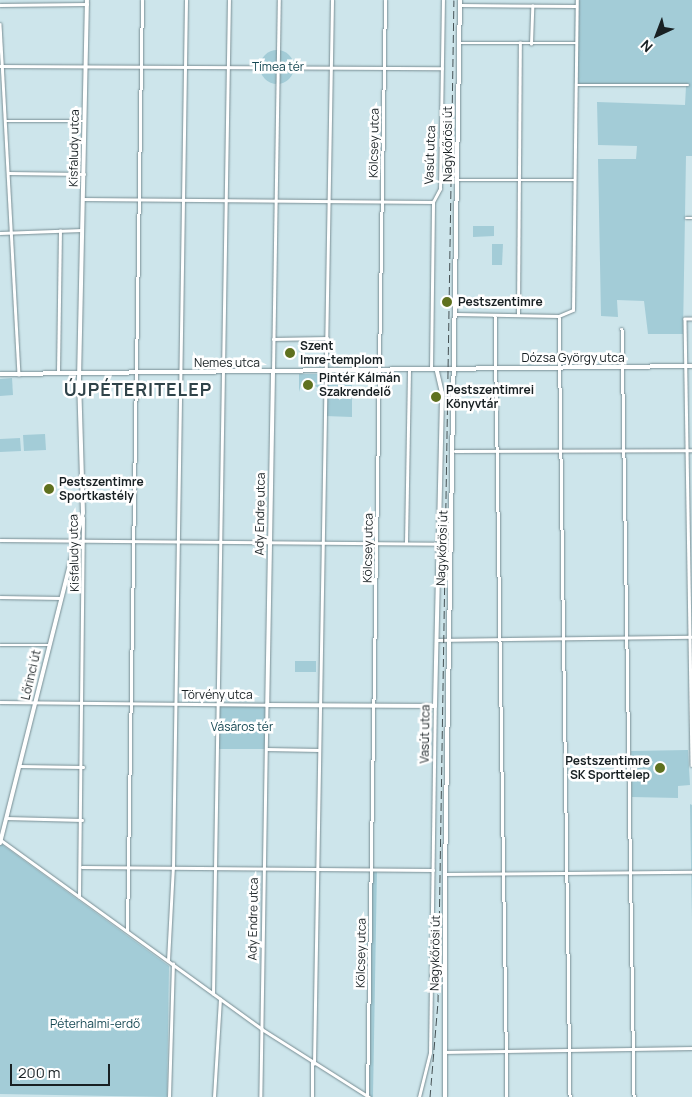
<!DOCTYPE html>
<html>
<head>
<meta charset="utf-8">
<style>
	body { margin:0 }
	#map { position:relative; width:692px; height:1097px; overflow:hidden; background:#cde5eb; font-family:Manrope,sans-serif }
	div>[style] { position:absolute }
	.green>* { inset:0; background:#a3ccd7 }
	.round { border-radius:50% }
	.roads { filter:drop-shadow(0 0 1px #788e94) drop-shadow(0 0 1px #788e94) }
	.street>* { height:2.5px; margin:-1.25px; padding:0 1.25px; transform-origin:1.25px; border-radius:1.25px; background:#fff }
	.secondary>* { height:4px; margin:-2px; padding:0 2px; transform-origin:2px; border-radius:2px; background:#fff }
	.rail>* { height:1px; margin-top:-0.5px; transform-origin:0; background:repeating-linear-gradient(90deg,#455154 0 8px,transparent 0 12px) }
	.dots>* { width:14px; height:14px; translate:-50% -50%; box-sizing:border-box; border:2px solid #fff; border-radius:50% }
	span { translate:-50% -50%; white-space:nowrap; text-align:center; line-height:1.15; -webkit-text-stroke:5px #fff; paint-order:stroke }
	.park-label { font-size:12px; color:#164853 }
	.street-label { font-size:12px; color:#182023 }
	.poi-label { font-size:12px; color:#182023; font-weight:700 }
	.left { translate:0 -50%; text-align:left }
	.right { translate:-100% -50%; text-align:right }
	.district-label { font-size:18px; color:#2f4349; font-weight:700; letter-spacing:1px }
	.north { position:absolute; left:632px; top:10px; width:50px; height:50px; -webkit-text-stroke:4px #fff; paint-order:stroke; rotate:223deg; font-size:14px; font-weight:700; line-height:20px; text-align:center; color:#182023 }
	.north::after { content:''; display:block; margin:auto; width:18px; height:22px; background:#182023; clip-path:polygon(50% 0,100% 100%,50% 72%,0 100%) }
	.scale { position:absolute; left:10px; top:1064px; width:100px; height:22px; box-sizing:border-box; border:2px solid #182023; border-top:0; padding-left:6px; font-size:15px; line-height:18px; white-space:nowrap; color:#182023; -webkit-text-stroke:4px #fff; paint-order:stroke }
</style>
</head>
<body>
<div id="map">
	<div class="green">
		<div style="clip-path:polygon(575px 0,692px 0,692px 156px,686px 156px,683px 334px,648px 334px,644px 301px,617px 300px,618px 317px,601px 316px,598px 159px,636px 159px,637px 146px,598px 145px,597px 102px,685px 105px,686px 86px,574px 84px)"></div>
		<div class="round" style="left:260px;top:50px;width:34px;height:34px"></div>
		<div style="clip-path:polygon(473px 226px,494px 226px,494px 236px,473px 237px)"></div>
		<div style="clip-path:polygon(492px 244px,503px 244px,502px 265px,492px 265px)"></div>
		<div style="clip-path:polygon(345px 371px,345px 385px,352px 385px,352px 417px,325px 416px,326px 372px)"></div>
		<div style="clip-path:polygon(299px 374px,324px 374px,324px 391px,315px 386px,317px 384px,311px 379px,301px 384px,299px 392px)"></div>
		<div style="clip-path:polygon(12px 378px,13px 395px,0 396px,0 379px)"></div>
		<div style="clip-path:polygon(45px 434px,46px 450px,24px 451px,23px 435px)"></div>
		<div style="clip-path:polygon(20px 438px,21px 451px,0 452px,0 439px)"></div>
		<div style="clip-path:polygon(295px 661px,316px 661px,316px 672px,295px 672px)"></div>
		<div style="clip-path:polygon(218px 705px,267px 705px,266px 749px,216px 749px)"></div>
		<div style="clip-path:polygon(688px 750px,690px 785px,678px 786px,678px 798px,632px 797px,631px 751px)"></div>
		<div style="clip-path:polygon(690px 804px,692px 805px,692px 921px,690px 807px)"></div>
		<div style="clip-path:polygon(0 843px,169px 966px,167px 1097px,0 1094px)"></div>
		<div style="clip-path:polygon(377px 869px,373px 1097px,369px 1097px,371px 870px)"></div>
	</div>
	<div class="roads">
		<div class="street">
			<div style="left:0;top:5px;width:87px;rotate:-0.7deg"></div>
			<div style="left:460px;top:5px;width:116px;rotate:0.5deg"></div>
			<div style="left:0;top:24px;width:351px;rotate:86.9deg"></div>
			<div style="left:460px;top:43px;width:116px"></div>
			<div style="left:531px;top:44px;width:38px;rotate:-88deg"></div>
			<div style="left:0;top:66px;width:442px;rotate:0.3deg"></div>
			<div style="left:577px;top:85px;width:111px"></div>
			<div style="left:6px;top:121px;width:79px"></div>
			<div style="left:8px;top:173px;width:76px;rotate:0.8deg"></div>
			<div style="left:459px;top:180px;width:116px"></div>
			<div style="left:83px;top:199px;width:350px;rotate:0.5deg"></div>
			<div style="left:686px;top:218px;width:6px"></div>
			<div style="left:0;top:233px;width:82px;rotate:-2.1deg"></div>
			<div style="left:456px;top:314px;width:103px;rotate:1.1deg"></div>
			<div style="left:559px;top:316px;width:15px;rotate:-23deg"></div>
			<div style="left:573px;top:310px;width:310px;rotate:-89.3deg"></div>
			<div style="left:518px;top:314px;width:271px;rotate:-89.6deg"></div>
			<div style="left:495px;top:315px;width:782px;rotate:89.12deg"></div>
			<div style="left:559px;top:316px;width:781px;rotate:89.19deg"></div>
			<div style="left:692px;top:319px;width:7px;rotate:180deg"></div>
			<div style="left:685px;top:319px;width:446px;rotate:89.1deg"></div>
			<div style="left:622px;top:329px;width:768px;rotate:89.1deg"></div>
			<div style="left:273px;top:339px;width:54px;rotate:-1.1deg"></div>
			<div style="left:431px;top:369px;width:167px;rotate:-89.3deg"></div>
			<div style="left:433px;top:202px;width:15px;rotate:-62deg"></div>
			<div style="left:440px;top:189px;width:189px;rotate:-89.1deg"></div>
			<div style="left:273px;top:371px;width:371px;rotate:-89.1deg"></div>
			<div style="left:58px;top:373px;width:142px;rotate:-89.2deg"></div>
			<div style="left:455px;top:451px;width:237px;rotate:-0.2deg"></div>
			<div style="left:0;top:540px;width:439px;rotate:0.5deg"></div>
			<div style="left:406px;top:543px;width:173px;rotate:-89deg"></div>
			<div style="left:0;top:597px;width:60px;rotate:1deg"></div>
			<div style="left:436px;top:640px;width:256px;rotate:-0.7deg"></div>
			<div style="left:0;top:645px;width:48px"></div>
			<div style="left:0;top:702px;width:267px;rotate:0.6deg"></div>
			<div style="left:267px;top:705px;width:392px;rotate:90.9deg"></div>
			<div style="left:266px;top:749px;width:53px;rotate:1.1deg"></div>
			<div style="left:19px;top:766px;width:64px;rotate:0.9deg"></div>
			<div style="left:6px;top:818px;width:76px;rotate:1.5deg"></div>
			<div style="left:1px;top:840px;width:322px;rotate:35.9deg"></div>
			<div style="left:262px;top:1029px;width:127px;rotate:32.4deg"></div>
			<div style="left:82px;top:867px;width:351px;rotate:0.5deg"></div>
			<div style="left:445px;top:874px;width:247px;rotate:-0.5deg"></div>
			<div style="left:79px;top:897px;width:379px;rotate:-89.4deg"></div>
			<div style="left:127px;top:931px;width:931px;rotate:-89.08deg"></div>
			<div style="left:168px;top:961px;width:94px;rotate:-87deg"></div>
			<div style="left:173px;top:867px;width:867px;rotate:-89.14deg"></div>
			<div style="left:213px;top:994px;width:994px;rotate:-89.08deg"></div>
			<div style="left:444px;top:1052px;width:248px;rotate:-0.9deg"></div>
			<div style="left:314px;top:1064px;width:1064px;rotate:-89.03deg"></div>
			<div style="left:367px;top:1096px;width:1096px;rotate:-89.06deg"></div>
			<div style="left:169px;top:1097px;width:133px;rotate:-88.3deg"></div>
			<div style="left:214px;top:1097px;width:98px;rotate:-86.5deg"></div>
			<div style="left:312px;top:1097px;width:35px;rotate:-90deg"></div>
			<div style="left:419px;top:1097px;width:45px;rotate:-76deg"></div>
			<div style="left:430px;top:1053px;width:347px;rotate:-89.2deg"></div>
		</div>
		<div class="secondary">
			<div style="left:273px;top:373px;width:332px;rotate:91deg"></div>
			<div style="left:267px;top:705px;width:168px;rotate:0.3deg"></div>
			<div style="left:435px;top:706px;width:313px;rotate:-88.7deg"></div>
			<div style="left:442px;top:393px;width:23px;rotate:-103deg"></div>
			<div style="left:0;top:374px;width:692px;rotate:-0.66deg"></div>
			<div style="left:0;top:843px;width:340px;rotate:-75.9deg"></div>
			<div style="left:83px;top:513px;width:133px;rotate:-91.7deg"></div>
			<div style="left:79px;top:380px;width:380px;rotate:-88.8deg"></div>
			<div style="left:445px;top:1097px;width:223px;rotate:-90deg"></div>
			<div style="left:445px;top:874px;width:874px;rotate:-89.02deg"></div>
		</div>
	</div>
	<div class="rail">
		<div style="left:430px;top:1097px;width:95px;rotate:-85.2deg"></div>
		<div style="left:438px;top:1002px;width:1002px;rotate:-89.09deg"></div>
	</div>
	<div class="dots">
		<div style="left:447px;top:302px;background:#5f711f"></div>
		<div style="left:290px;top:353px;background:#5f711f"></div>
		<div style="left:308px;top:385px;background:#5f711f"></div>
		<div style="left:436px;top:397px;background:#5f711f"></div>
		<div style="left:49px;top:489px;background:#5f711f"></div>
		<div style="left:660px;top:768px;background:#5f711f"></div>
	</div>
	<div class="park-label">
		<span style="left:278px;top:67px">Tímea tér</span>
		<span style="left:242px;top:727px">Vásáros tér</span>
		<span style="left:95px;top:1024px">Péterhalmi-erdő</span>
	</div>
	<div class="street-label">
		<span style="left:374px;top:143px;rotate:-89deg">Kölcsey utca</span>
		<span style="left:448px;top:144px;rotate:-90deg">Nagykőrösi út</span>
		<span style="left:74px;top:148px;rotate:-89deg">Kisfaludy utca</span>
		<span style="left:430px;top:155px;rotate:-88deg">Vasút utca</span>
		<span style="left:573px;top:358px">Dózsa György utca</span>
		<span style="left:227px;top:363px">Nemes utca</span>
		<span style="left:260px;top:514px;rotate:-89deg">Ady Endre utca</span>
		<span style="left:368px;top:548px;rotate:-89deg">Kölcsey utca</span>
		<span style="left:442px;top:548px;rotate:-88deg">Nagykőrösi út</span>
		<span style="left:74px;top:553px;rotate:-91deg">Kisfaludy utca</span>
		<span style="left:31px;top:675px;rotate:-77deg">Lőrinci út</span>
		<span style="left:217px;top:695px">Törvény utca</span>
		<span style="left:425px;top:734px;rotate:-89deg">Vasút utca</span>
		<span style="left:253px;top:919px;rotate:-89deg">Ady Endre utca</span>
		<span style="left:361px;top:953px;rotate:-89deg">Kölcsey utca</span>
		<span style="left:435px;top:953px;rotate:-89deg">Nagykőrösi út</span>
	</div>
	<div class="poi-label">
		<span class="left" style="left:458px;top:302px">Pestszentimre</span>
		<span class="left" style="left:300px;top:353px">Szent<br>Imre-templom</span>
		<span class="left" style="left:319px;top:385px">Pintér Kálmán<br>Szakrendelő</span>
		<span class="left" style="left:446px;top:397px">Pestszentimrei<br>Könyvtár</span>
		<span class="left" style="left:59px;top:489px">Pestszentimre<br>Sportkastély</span>
		<span class="right" style="left:650px;top:768px">Pestszentimre<br>SK Sporttelep</span>
	</div>
	<div class="district-label">
		<span style="left:138px;top:389px">ÚJPÉTERITELEP</span>
	</div>
	<div class="north">N</div>
	<div class="scale">200 m</div>
</div>
</body>
</html>
